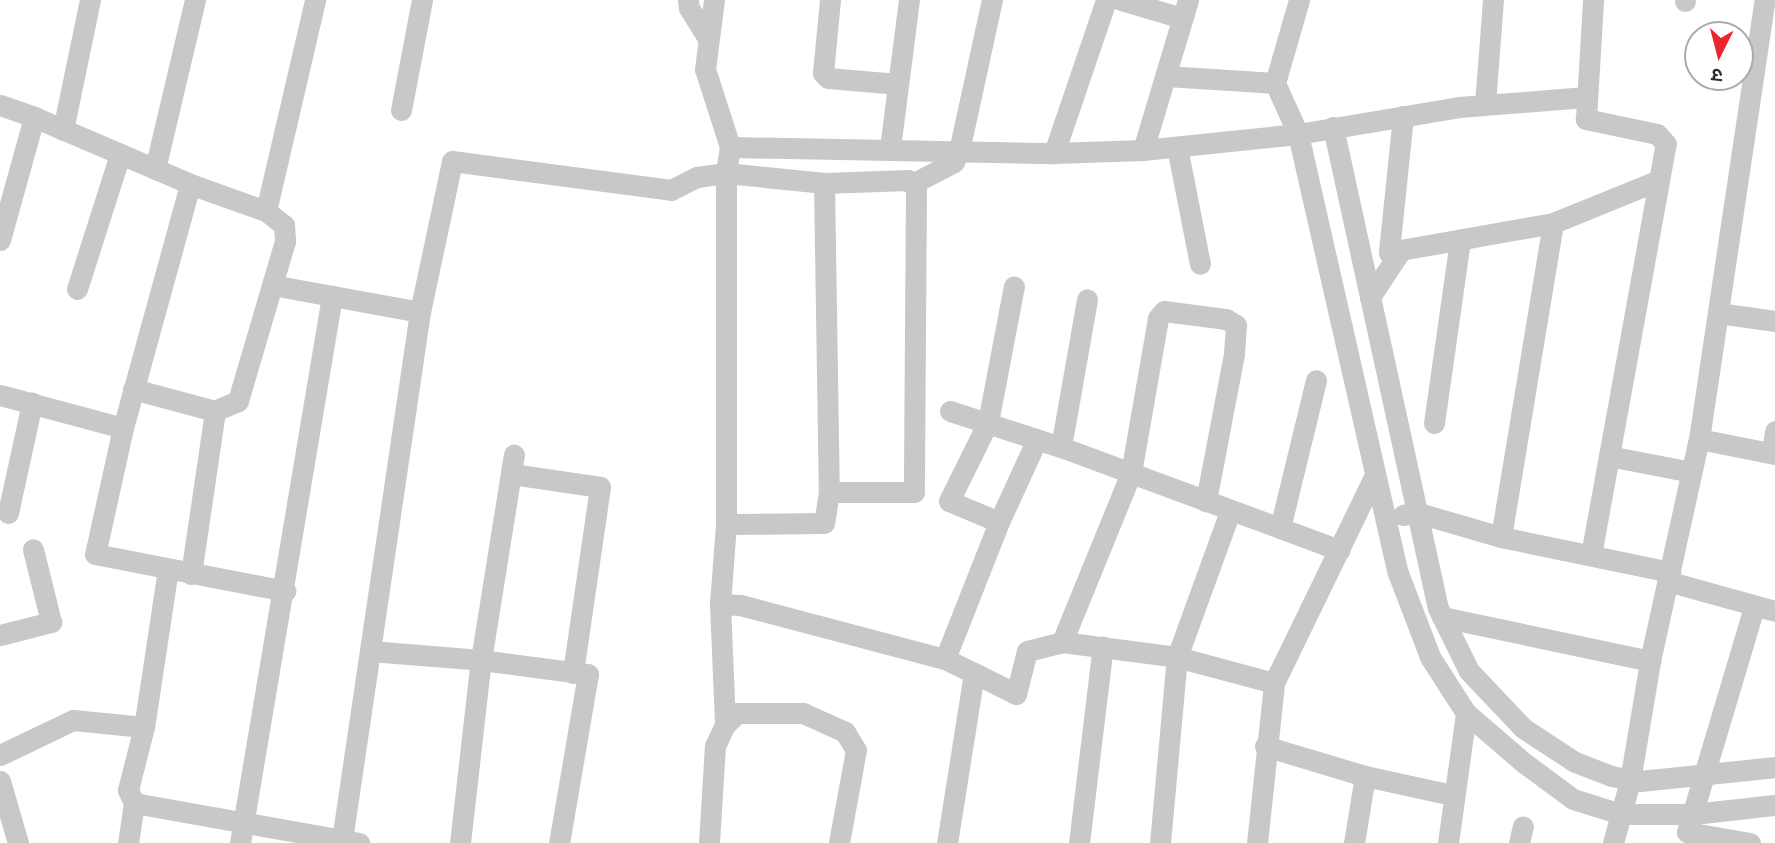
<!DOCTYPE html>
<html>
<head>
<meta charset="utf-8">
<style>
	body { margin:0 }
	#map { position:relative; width:1775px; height:843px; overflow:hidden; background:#fff; font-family:"Fira Sans","Noto Sans Devanagari",sans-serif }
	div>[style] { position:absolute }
	.minor>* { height:21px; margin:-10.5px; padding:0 10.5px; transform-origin:10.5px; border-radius:10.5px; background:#c8c8c8 }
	span { translate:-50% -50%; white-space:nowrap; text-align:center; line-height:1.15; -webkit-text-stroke:7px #fff; paint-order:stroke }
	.north { position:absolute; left:1684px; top:21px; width:70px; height:70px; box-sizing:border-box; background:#fff; border:2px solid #aaa; border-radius:50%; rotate:186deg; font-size:19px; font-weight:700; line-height:28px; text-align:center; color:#2b2b2b }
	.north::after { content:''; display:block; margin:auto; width:24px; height:32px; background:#ec242e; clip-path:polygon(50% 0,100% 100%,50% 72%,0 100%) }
</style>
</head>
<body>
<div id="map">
	<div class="minor">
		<div style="left:688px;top:0;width:8px;rotate:83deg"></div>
		<div style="left:689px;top:8px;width:34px;rotate:58deg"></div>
		<div style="left:714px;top:0;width:70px;rotate:97.4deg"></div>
		<div style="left:705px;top:69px;width:82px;rotate:72.2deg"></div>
		<div style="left:730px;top:147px;width:26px;rotate:99deg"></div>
		<div style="left:726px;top:173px;width:351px;rotate:90deg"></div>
		<div style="left:726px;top:524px;width:80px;rotate:94.3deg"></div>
		<div style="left:720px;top:604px;width:20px;rotate:3deg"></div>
		<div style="left:740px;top:605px;width:212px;rotate:14.8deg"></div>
		<div style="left:945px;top:659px;width:32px;rotate:26deg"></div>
		<div style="left:974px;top:673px;width:172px;rotate:99deg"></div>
		<div style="left:830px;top:0;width:73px;rotate:95.5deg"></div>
		<div style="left:823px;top:73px;width:7px;rotate:45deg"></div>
		<div style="left:828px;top:78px;width:70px;rotate:4.9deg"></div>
		<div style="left:1121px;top:0;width:64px;rotate:16.4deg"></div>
		<div style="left:1299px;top:0;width:86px;rotate:106.1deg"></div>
		<div style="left:1275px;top:83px;width:56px;rotate:65.7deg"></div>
		<div style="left:1298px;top:134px;width:450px;rotate:77.2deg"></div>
		<div style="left:1398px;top:573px;width:90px;rotate:69.1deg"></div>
		<div style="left:1430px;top:657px;width:67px;rotate:57.3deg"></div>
		<div style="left:1466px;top:713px;width:75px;rotate:40.7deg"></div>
		<div style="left:1523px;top:762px;width:62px;rotate:36.5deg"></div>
		<div style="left:1573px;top:799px;width:50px;rotate:17.4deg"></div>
		<div style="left:1621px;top:814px;width:72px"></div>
		<div style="left:1693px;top:814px;width:82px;rotate:-6.3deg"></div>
		<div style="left:1685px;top:1px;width:1px;rotate:-90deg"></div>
		<div style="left:1166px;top:76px;width:109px;rotate:3.7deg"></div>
		<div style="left:1485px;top:104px;width:104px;rotate:-85.6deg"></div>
		<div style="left:0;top:105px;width:36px;rotate:19deg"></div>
		<div style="left:34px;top:117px;width:170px;rotate:23.2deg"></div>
		<div style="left:190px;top:184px;width:81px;rotate:19.6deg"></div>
		<div style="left:266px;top:211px;width:23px;rotate:38deg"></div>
		<div style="left:284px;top:225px;width:16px;rotate:86deg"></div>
		<div style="left:285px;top:241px;width:167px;rotate:106.4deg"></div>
		<div style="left:238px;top:401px;width:25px;rotate:157deg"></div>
		<div style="left:215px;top:411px;width:85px;rotate:-165deg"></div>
		<div style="left:401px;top:110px;width:112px;rotate:-79.2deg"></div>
		<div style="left:1403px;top:116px;width:137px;rotate:95.9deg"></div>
		<div style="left:1389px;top:252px;width:167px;rotate:-10deg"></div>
		<div style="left:1553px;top:223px;width:114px;rotate:-22.1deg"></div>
		<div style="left:1333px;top:127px;width:492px;rotate:77.7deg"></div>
		<div style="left:1438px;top:608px;width:70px;rotate:63.8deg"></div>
		<div style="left:1469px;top:671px;width:79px;rotate:46.5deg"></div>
		<div style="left:1523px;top:728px;width:62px;rotate:33.2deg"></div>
		<div style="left:1575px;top:762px;width:39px;rotate:21deg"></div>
		<div style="left:1611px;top:776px;width:29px;rotate:10deg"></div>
		<div style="left:1640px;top:781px;width:136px;rotate:-5.9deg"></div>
		<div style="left:63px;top:130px;width:133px;rotate:-78.3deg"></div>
		<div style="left:730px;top:147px;width:324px;rotate:1.1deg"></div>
		<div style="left:1054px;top:153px;width:89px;rotate:-1.9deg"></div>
		<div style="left:1143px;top:150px;width:156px;rotate:-5.9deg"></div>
		<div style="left:1298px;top:134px;width:163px;rotate:-9.5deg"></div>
		<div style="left:1459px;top:107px;width:127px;rotate:-4.5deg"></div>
		<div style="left:1177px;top:147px;width:119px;rotate:78.9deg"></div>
		<div style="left:890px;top:148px;width:149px;rotate:-82.7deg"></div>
		<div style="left:1143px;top:150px;width:157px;rotate:-73.3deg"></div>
		<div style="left:1054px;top:153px;width:162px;rotate:-71.2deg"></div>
		<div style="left:155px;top:169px;width:174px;rotate:-76.7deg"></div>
		<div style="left:824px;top:183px;width:309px;rotate:89.1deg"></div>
		<div style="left:912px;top:184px;width:47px;rotate:-27.6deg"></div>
		<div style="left:954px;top:162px;width:12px;rotate:-66deg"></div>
		<div style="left:959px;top:151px;width:155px;rotate:-77.7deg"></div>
		<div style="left:266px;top:211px;width:217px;rotate:-76.9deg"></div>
		<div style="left:0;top:240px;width:128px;rotate:-74.5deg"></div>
		<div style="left:272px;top:285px;width:150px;rotate:10.3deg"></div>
		<div style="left:77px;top:289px;width:142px;rotate:-72.3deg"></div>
		<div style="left:1370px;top:297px;width:56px;rotate:-56.6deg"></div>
		<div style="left:1718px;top:313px;width:58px;rotate:8deg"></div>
		<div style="left:0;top:395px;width:127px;rotate:15deg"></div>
		<div style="left:123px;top:428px;width:253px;rotate:-74.6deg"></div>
		<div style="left:950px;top:411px;width:117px;rotate:18deg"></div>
		<div style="left:1061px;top:447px;width:297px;rotate:20.3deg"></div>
		<div style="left:1434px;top:423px;width:185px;rotate:-81.9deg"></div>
		<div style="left:123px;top:428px;width:129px;rotate:102.5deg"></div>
		<div style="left:95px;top:554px;width:194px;rotate:11deg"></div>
		<div style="left:1699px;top:439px;width:77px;rotate:11.2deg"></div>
		<div style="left:1061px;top:447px;width:150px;rotate:-80deg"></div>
		<div style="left:1772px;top:453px;width:22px;rotate:-82deg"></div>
		<div style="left:1609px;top:456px;width:84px;rotate:11deg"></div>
		<div style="left:512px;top:474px;width:89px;rotate:8.4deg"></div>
		<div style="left:600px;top:487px;width:188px;rotate:98.3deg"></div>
		<div style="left:8px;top:513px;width:113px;rotate:-77.7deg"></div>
		<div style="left:1403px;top:515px;width:12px;rotate:-14deg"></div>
		<div style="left:1415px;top:512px;width:90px;rotate:16.2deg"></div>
		<div style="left:1501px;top:537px;width:173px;rotate:11.7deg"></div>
		<div style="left:999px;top:522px;width:54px;rotate:-157.2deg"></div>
		<div style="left:949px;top:501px;width:88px;rotate:-63.7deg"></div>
		<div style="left:988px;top:422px;width:138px;rotate:-79.2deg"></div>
		<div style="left:1280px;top:528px;width:152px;rotate:-76.3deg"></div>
		<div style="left:1501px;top:537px;width:318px;rotate:-80.6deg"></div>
		<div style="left:1591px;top:555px;width:418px;rotate:-79.7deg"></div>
		<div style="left:1666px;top:144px;width:13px;rotate:-132deg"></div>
		<div style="left:1657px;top:134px;width:73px;rotate:-168.1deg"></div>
		<div style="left:1586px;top:119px;width:119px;rotate:-86.6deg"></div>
		<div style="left:168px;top:569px;width:160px;rotate:98.6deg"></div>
		<div style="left:144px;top:727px;width:65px;rotate:104.3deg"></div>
		<div style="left:128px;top:790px;width:14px;rotate:65deg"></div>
		<div style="left:134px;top:803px;width:229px;rotate:10.1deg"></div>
		<div style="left:191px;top:574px;width:165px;rotate:-81.6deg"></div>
		<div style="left:1667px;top:581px;width:112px;rotate:15.5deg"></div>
		<div style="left:720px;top:604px;width:121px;rotate:87.6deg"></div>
		<div style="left:1442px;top:617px;width:213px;rotate:11.9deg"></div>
		<div style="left:0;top:635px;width:53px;rotate:-14.3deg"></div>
		<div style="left:51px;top:622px;width:75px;rotate:-103.9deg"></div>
		<div style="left:1062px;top:642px;width:183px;rotate:-67.8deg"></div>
		<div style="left:1131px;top:473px;width:157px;rotate:-80.1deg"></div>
		<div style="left:1158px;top:318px;width:9px;rotate:-49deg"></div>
		<div style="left:1164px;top:311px;width:63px;rotate:7.4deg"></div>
		<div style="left:1226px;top:319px;width:12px;rotate:31deg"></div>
		<div style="left:1236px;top:325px;width:29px;rotate:94deg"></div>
		<div style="left:1234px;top:354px;width:150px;rotate:100.8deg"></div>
		<div style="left:370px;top:651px;width:111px;rotate:4.6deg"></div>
		<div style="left:481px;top:660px;width:108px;rotate:7.5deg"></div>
		<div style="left:588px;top:674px;width:171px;rotate:99.7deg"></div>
		<div style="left:945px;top:659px;width:147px;rotate:-68.5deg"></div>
		<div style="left:999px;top:522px;width:91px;rotate:-65.4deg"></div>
		<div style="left:974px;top:673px;width:47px;rotate:26.6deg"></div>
		<div style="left:1016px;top:694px;width:44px;rotate:-75.7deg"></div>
		<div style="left:1027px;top:651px;width:36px;rotate:-14deg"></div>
		<div style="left:1062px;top:642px;width:116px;rotate:7.4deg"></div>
		<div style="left:1177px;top:657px;width:100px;rotate:15deg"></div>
		<div style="left:1265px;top:746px;width:104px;rotate:16.7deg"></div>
		<div style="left:1365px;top:776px;width:89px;rotate:12.3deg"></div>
		<div style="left:0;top:755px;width:81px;rotate:-25.6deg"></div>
		<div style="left:73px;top:720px;width:71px;rotate:5.6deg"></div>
		<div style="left:0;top:781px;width:65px;rotate:73.8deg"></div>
		<div style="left:342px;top:840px;width:534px;rotate:-81.6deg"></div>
		<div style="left:420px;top:312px;width:154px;rotate:-78deg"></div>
		<div style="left:452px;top:161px;width:221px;rotate:7.5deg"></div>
		<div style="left:671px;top:190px;width:29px;rotate:-27deg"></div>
		<div style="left:697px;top:177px;width:29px;rotate:-8deg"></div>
		<div style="left:726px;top:173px;width:99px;rotate:5.8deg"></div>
		<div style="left:824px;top:183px;width:84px;rotate:-2deg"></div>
		<div style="left:908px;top:180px;width:11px;rotate:45deg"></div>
		<div style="left:916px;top:188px;width:304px;rotate:90.4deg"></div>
		<div style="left:914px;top:492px;width:85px;rotate:180deg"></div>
		<div style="left:829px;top:492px;width:31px;rotate:99deg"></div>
		<div style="left:824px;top:523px;width:98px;rotate:179.4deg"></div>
		<div style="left:128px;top:843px;width:40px;rotate:-81.5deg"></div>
		<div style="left:240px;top:843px;width:555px;rotate:-80.45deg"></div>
		<div style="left:460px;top:843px;width:184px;rotate:-83.5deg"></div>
		<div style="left:481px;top:660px;width:208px;rotate:-80.9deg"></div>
		<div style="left:709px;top:843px;width:97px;rotate:-86.5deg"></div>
		<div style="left:715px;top:746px;width:23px;rotate:-65deg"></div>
		<div style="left:725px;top:725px;width:17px;rotate:-45deg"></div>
		<div style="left:737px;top:713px;width:66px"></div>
		<div style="left:803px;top:713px;width:46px;rotate:24.3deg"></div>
		<div style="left:845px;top:732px;width:21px;rotate:59deg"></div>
		<div style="left:856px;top:750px;width:95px;rotate:100.4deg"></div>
		<div style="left:1079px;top:843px;width:198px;rotate:-83.1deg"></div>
		<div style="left:1160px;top:843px;width:187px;rotate:-84.8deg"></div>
		<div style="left:1177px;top:657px;width:155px;rotate:-70deg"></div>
		<div style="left:1257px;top:843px;width:161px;rotate:-83.9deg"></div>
		<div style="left:1274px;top:683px;width:231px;rotate:-64.1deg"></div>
		<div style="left:1354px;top:843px;width:68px;rotate:-80.7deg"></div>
		<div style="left:1448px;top:843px;width:131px;rotate:-82.1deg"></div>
		<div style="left:1519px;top:843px;width:17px;rotate:-77deg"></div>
		<div style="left:1613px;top:843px;width:64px;rotate:-74.7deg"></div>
		<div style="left:1630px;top:781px;width:122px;rotate:-80.5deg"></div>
		<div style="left:1650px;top:661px;width:227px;rotate:-77.6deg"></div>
		<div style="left:1699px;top:439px;width:444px;rotate:-81.5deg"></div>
		<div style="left:1750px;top:843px;width:64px;rotate:-170.1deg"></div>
		<div style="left:1687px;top:832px;width:235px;rotate:-73.4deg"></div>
	</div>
	<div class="north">उ</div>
</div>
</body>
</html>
